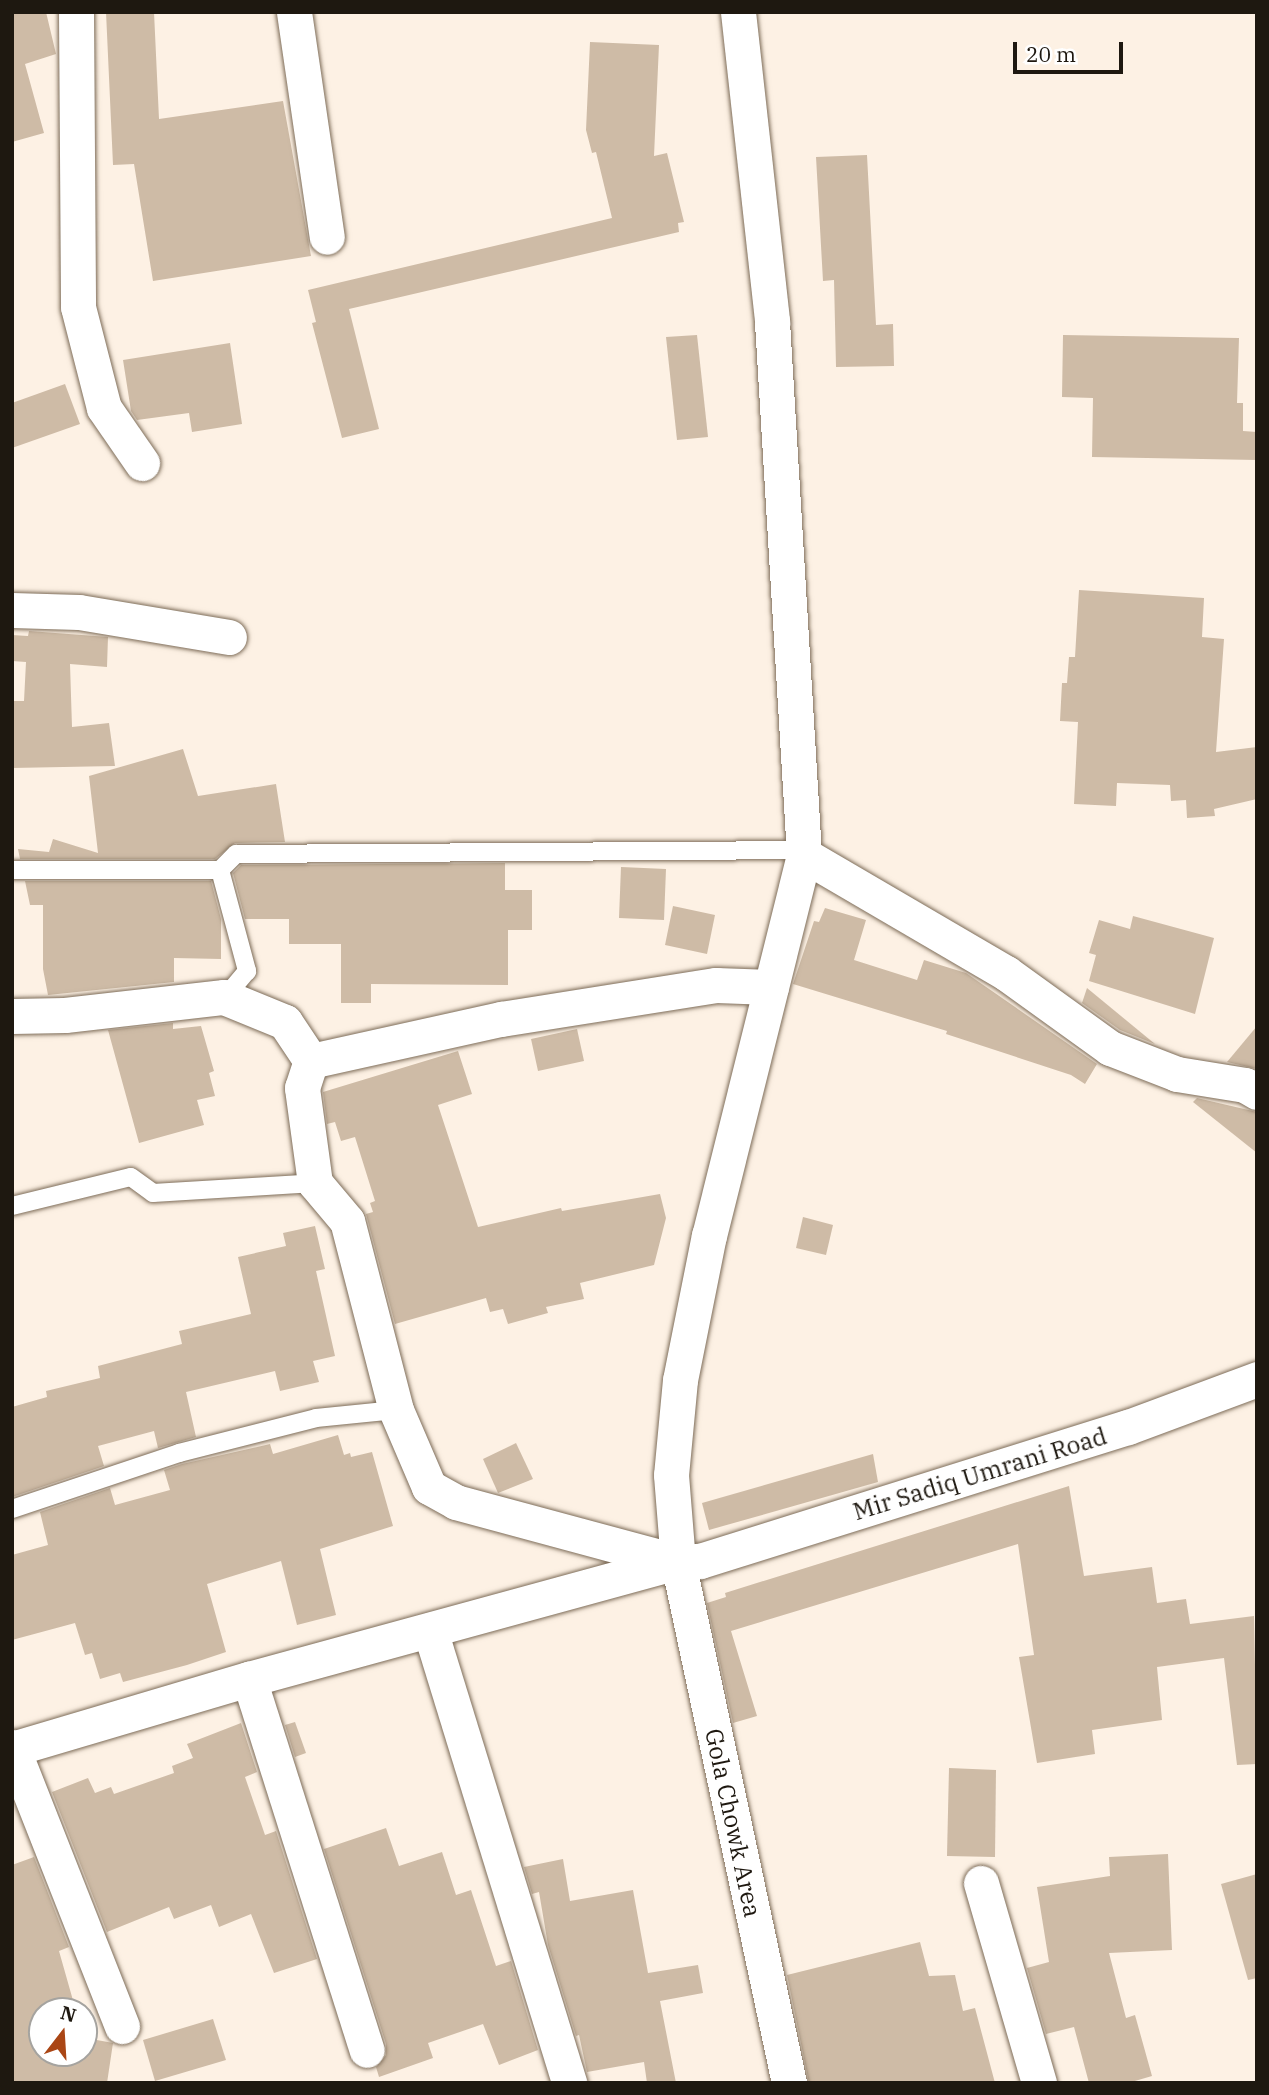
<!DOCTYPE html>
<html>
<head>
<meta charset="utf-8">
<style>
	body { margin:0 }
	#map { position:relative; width:1269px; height:2095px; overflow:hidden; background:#fdf1e4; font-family:"IBM Plex Serif",serif }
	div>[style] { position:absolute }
	.building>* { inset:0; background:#cebba6 }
	.roads { filter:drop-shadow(0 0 2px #7d6c58) drop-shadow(0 0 2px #7d6c58) }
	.lane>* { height:18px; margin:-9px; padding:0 9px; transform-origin:9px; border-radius:9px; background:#fff }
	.street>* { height:35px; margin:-17.5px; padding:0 17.5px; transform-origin:17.5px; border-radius:17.5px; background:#fff }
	span { translate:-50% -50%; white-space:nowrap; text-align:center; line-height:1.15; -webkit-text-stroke:7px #fff; paint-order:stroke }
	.street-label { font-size:24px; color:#1e1810 }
	.frame { position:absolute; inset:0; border:14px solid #1e1810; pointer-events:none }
	.north { position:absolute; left:28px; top:1997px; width:70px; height:70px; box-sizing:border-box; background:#fff; border:2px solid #a5a39f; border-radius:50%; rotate:17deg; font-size:19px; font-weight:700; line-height:28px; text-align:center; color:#1e1810 }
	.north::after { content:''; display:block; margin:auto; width:24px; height:32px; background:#aa4615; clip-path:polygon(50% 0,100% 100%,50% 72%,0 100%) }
	.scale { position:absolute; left:1013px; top:42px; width:110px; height:32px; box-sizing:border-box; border:4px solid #1e1810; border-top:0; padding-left:9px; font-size:21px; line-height:24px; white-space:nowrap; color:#1e1810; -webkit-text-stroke:5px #fff; paint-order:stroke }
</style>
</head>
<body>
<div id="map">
	<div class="building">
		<div style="clip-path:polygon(12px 12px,46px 12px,56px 54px,25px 64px,44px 133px,12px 142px)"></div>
		<div style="clip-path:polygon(106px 12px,154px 12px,159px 119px,283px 101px,311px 256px,153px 281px,134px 164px,113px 165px)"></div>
		<div style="clip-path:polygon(590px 42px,659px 45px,654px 156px,667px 153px,684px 222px,678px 223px,679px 232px,349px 309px,379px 429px,342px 438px,312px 323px,316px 322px,308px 290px,612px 218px,596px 152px,592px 153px,586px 130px)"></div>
		<div style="clip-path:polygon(867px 155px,876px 325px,893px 324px,894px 366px,836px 367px,834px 280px,823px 281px,816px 157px)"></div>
		<div style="clip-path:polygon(697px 335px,708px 437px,677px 440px,666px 337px)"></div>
		<div style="clip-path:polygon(1063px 335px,1239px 338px,1237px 403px,1243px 403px,1243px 431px,1257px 432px,1257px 460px,1092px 457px,1093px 398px,1062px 397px)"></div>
		<div style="clip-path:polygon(230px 343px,242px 424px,192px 432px,189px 413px,137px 420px,131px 411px,123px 360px)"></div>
		<div style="clip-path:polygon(65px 384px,80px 424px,12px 448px,12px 403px)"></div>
		<div style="clip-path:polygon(1079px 590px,1204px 598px,1202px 637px,1224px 639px,1216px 752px,1257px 747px,1257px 799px,1214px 809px,1215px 816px,1187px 818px,1186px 800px,1171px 801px,1170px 785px,1117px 783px,1116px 806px,1074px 804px,1078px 722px,1060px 721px,1062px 683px,1067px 683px,1069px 657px,1075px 657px)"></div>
		<div style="clip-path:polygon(29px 631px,108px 637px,107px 667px,70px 664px,72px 727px,109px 723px,115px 766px,12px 768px,12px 701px,24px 701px,26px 662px,12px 661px,12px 635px,28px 636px)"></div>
		<div style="clip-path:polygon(183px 749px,198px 796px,276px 784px,285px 842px,235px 843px,215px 859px,20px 859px,18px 849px,49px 852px,53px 839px,98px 853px,89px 776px)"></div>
		<div style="clip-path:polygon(505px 863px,505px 890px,532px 890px,532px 930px,508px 930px,508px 985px,371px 984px,371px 1003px,341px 1003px,341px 944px,289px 944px,289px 919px,245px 919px,233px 873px,241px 865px)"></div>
		<div style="clip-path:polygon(621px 867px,666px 869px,664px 920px,619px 918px)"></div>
		<div style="clip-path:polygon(25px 881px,211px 881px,221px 919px,221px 959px,174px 958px,174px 982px,48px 995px,43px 969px,43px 905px,30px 905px)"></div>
		<div style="clip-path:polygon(673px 906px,715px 915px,707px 954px,665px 945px)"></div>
		<div style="clip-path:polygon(825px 908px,866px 920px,854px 960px,917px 980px,924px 960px,966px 973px,1097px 1064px,1085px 1084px,1071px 1075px,946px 1034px,947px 1031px,793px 984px,814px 921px,819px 922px)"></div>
		<div style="clip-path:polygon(1133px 916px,1214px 938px,1195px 1014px,1089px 981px,1096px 955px,1089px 953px,1099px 920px,1130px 929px)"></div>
		<div style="clip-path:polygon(1087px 988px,1155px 1044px,1120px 1030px,1082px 1003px)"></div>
		<div style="clip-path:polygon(173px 1023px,173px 1029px,201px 1026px,214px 1071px,209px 1073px,215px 1096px,197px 1100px,204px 1125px,139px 1143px,108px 1030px)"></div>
		<div style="clip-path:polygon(1257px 1026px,1257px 1069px,1227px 1062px)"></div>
		<div style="clip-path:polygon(577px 1029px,584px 1061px,538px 1071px,531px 1039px)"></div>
		<div style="clip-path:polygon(458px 1051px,472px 1094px,438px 1105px,478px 1227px,561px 1208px,562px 1211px,660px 1194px,666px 1218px,654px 1265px,580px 1283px,584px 1299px,546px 1307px,548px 1313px,508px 1324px,503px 1309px,490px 1312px,486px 1298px,395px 1324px,366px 1214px,373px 1212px,370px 1203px,375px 1201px,355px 1137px,341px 1141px,335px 1122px,327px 1124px,323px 1092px)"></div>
		<div style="clip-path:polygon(1197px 1098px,1257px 1112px,1257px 1153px,1193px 1102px)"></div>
		<div style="clip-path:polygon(803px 1217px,833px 1225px,826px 1255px,796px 1248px)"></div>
		<div style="clip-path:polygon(315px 1226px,325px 1269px,316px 1271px,335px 1356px,313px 1361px,319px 1382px,280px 1391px,275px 1371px,186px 1392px,196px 1437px,158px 1448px,154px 1431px,98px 1446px,104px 1466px,12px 1497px,12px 1407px,47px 1397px,46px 1391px,100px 1378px,98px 1366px,182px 1344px,179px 1331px,251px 1314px,238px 1257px,286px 1246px,283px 1233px)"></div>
		<div style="clip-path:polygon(338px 1435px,344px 1455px,350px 1453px,351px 1457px,372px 1452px,393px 1526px,320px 1549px,336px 1615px,297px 1625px,281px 1561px,207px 1584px,226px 1652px,187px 1665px,123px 1682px,120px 1673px,100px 1679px,92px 1653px,85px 1655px,75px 1623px,12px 1640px,12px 1555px,48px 1545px,40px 1512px,110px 1488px,115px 1505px,170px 1490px,164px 1470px,182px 1464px,270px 1444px,273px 1454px)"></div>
		<div style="clip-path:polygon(516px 1443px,533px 1479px,498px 1493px,483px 1459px)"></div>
		<div style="clip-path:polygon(873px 1454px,878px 1482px,709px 1530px,702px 1503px)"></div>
		<div style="clip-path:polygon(1069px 1486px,1084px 1576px,1152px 1567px,1157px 1603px,1186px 1599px,1190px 1624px,1254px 1616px,1257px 1764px,1237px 1765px,1224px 1658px,1157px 1667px,1162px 1720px,1092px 1730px,1095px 1754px,1037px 1763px,1019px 1657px,1034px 1655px,1018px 1544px,731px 1631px,757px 1716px,733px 1723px,707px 1603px,726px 1597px,725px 1593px)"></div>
		<div style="clip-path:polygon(295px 1722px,306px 1753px,295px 1757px,285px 1725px)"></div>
		<div style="clip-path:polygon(241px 1723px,257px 1772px,245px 1777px,265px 1835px,276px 1831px,317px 1959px,274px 1973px,251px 1914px,219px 1927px,211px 1905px,174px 1919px,169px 1907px,107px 1932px,52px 1792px,88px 1778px,95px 1793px,111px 1787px,114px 1794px,174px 1773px,172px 1766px,193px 1758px,187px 1744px)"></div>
		<div style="clip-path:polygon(949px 1768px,996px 1770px,995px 1857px,947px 1856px)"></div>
		<div style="clip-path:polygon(386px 1828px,399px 1866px,442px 1852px,456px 1895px,471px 1890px,496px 1966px,511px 1961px,538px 2050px,499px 2065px,483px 2024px,428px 2043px,433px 2058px,379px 2077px,376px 2067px,386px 2055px,386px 2044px,324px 1849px)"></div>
		<div style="clip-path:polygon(1168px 1854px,1172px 1950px,1109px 1953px,1126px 2018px,1135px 2015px,1152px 2076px,1128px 2083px,1089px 2083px,1074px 2027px,1046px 2034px,1027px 1968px,1049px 1962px,1037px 1887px,1110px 1876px,1109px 1857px)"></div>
		<div style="clip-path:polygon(34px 1857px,69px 1947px,59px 1951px,76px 2011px,42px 2011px,42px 2053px,84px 2053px,84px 2033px,86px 2038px,113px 2043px,107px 2083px,12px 2083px,12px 1865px)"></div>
		<div style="clip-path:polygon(563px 1859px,570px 1901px,633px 1890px,648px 1973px,698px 1965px,703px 1993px,660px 2001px,676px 2083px,647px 2083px,644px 2062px,587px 2072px,579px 2035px,576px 2036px,548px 1945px,539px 1892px,532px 1894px,524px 1867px)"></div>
		<div style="clip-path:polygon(1257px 1874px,1257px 1978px,1248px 1980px,1221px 1884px)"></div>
		<div style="clip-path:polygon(920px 1942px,929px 1976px,955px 1975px,963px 2011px,975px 2008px,995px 2083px,809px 2083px,787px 1975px)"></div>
		<div style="clip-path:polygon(213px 2019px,226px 2060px,155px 2081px,143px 2040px)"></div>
	</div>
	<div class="roads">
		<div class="lane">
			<div style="left:12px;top:870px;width:208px"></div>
			<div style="left:220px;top:870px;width:23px;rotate:-45deg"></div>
			<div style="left:236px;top:854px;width:568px;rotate:-0.4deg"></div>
			<div style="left:220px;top:870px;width:105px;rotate:75deg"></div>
			<div style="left:247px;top:971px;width:34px;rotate:130deg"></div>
			<div style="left:12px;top:1206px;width:122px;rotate:-13.7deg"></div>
			<div style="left:131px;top:1177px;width:27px;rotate:36deg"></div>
			<div style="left:153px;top:1193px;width:162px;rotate:-3.5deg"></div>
			<div style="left:12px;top:1509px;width:176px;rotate:-18.5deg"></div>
			<div style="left:179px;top:1453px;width:141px;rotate:-14.3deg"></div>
			<div style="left:316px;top:1418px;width:80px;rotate:-5.7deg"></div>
		</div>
		<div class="street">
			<div style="left:76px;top:12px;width:295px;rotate:89.6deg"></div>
			<div style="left:78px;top:307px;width:104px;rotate:75.6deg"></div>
			<div style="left:104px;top:408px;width:67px;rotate:55.4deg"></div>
			<div style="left:294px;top:12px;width:227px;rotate:81.7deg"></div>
			<div style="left:738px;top:12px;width:312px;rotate:83.7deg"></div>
			<div style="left:772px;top:322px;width:534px;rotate:86.56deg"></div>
			<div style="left:804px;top:855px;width:392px;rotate:104deg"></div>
			<div style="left:709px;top:1235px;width:148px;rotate:101.3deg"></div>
			<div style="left:680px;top:1380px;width:95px;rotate:95.4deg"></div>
			<div style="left:671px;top:1475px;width:87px;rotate:85.4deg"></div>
			<div style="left:678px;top:1562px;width:533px;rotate:77.97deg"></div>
			<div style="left:12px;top:610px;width:67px;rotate:1.7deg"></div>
			<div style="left:79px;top:612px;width:152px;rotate:9.5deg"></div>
			<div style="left:804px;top:855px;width:234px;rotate:30.3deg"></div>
			<div style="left:1006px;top:973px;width:128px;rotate:35.8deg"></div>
			<div style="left:1110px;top:1048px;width:72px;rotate:21.2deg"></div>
			<div style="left:1177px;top:1074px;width:69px;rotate:9.2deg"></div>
			<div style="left:1245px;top:1085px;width:14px;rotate:30deg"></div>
			<div style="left:12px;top:1016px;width:53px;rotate:-1.1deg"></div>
			<div style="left:65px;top:1015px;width:160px;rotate:-6.5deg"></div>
			<div style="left:224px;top:997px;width:66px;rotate:22.3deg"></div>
			<div style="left:285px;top:1022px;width:47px;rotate:56.3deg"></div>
			<div style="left:678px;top:1562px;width:230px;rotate:-164.9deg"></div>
			<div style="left:456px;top:1502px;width:31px;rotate:-151deg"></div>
			<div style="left:429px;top:1487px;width:84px;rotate:-113.2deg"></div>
			<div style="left:396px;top:1410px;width:195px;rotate:-104.5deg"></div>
			<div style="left:347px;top:1221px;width:50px;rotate:-130.1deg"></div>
			<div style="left:315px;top:1183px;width:96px;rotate:-97.8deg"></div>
			<div style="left:302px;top:1088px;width:28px;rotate:-72deg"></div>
			<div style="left:311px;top:1061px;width:195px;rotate:-12.5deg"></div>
			<div style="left:501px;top:1019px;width:218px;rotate:-9deg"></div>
			<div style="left:716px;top:985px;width:55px;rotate:2.1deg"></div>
			<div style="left:430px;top:1630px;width:474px;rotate:72.9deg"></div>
			<div style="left:249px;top:1679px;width:389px;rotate:72.4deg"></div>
			<div style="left:12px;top:1747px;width:300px;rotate:68.5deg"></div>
			<div style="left:12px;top:1749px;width:247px;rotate:-16.5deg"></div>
			<div style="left:249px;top:1679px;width:445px;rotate:-15.3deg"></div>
			<div style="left:678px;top:1562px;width:22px;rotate:-3deg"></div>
			<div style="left:700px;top:1561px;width:448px;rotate:-17.4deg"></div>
			<div style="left:1128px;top:1427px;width:138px;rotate:-20.4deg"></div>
			<div style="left:981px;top:1883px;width:208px;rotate:73.8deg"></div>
		</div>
	</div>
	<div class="street-label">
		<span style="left:980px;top:1474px;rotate:-17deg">Mir Sadiq Umrani Road</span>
		<span style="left:733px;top:1823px;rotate:78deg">Gola Chowk Area</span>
	</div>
	<div class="frame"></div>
	<div class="north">N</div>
	<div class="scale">20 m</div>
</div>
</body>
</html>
